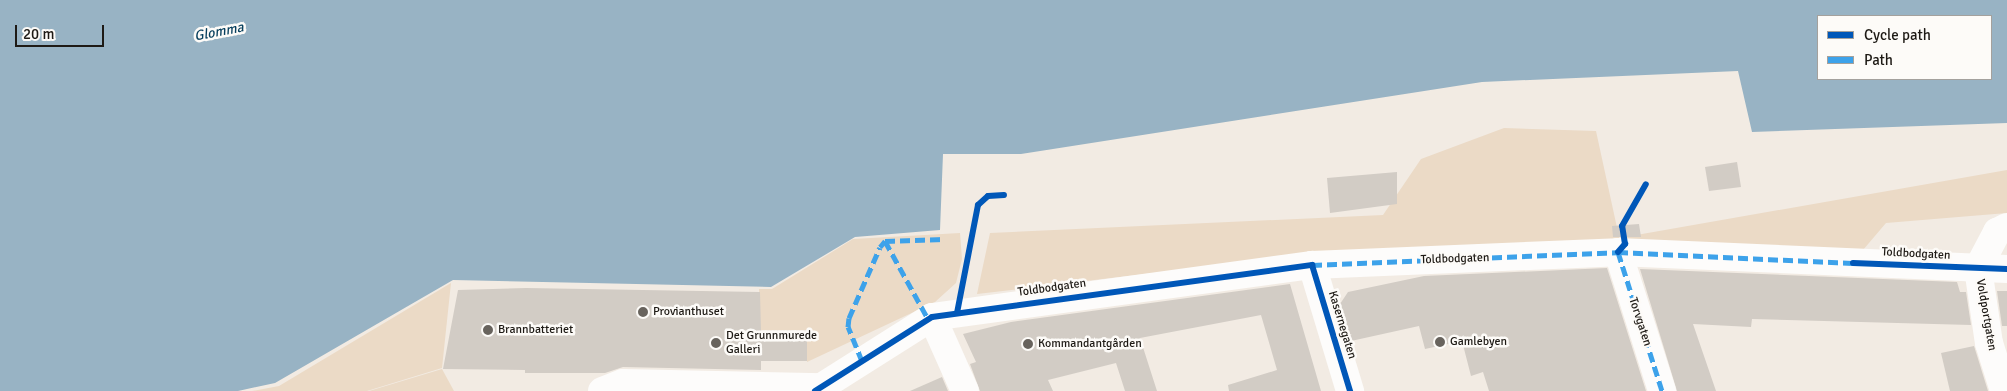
<!DOCTYPE html>
<html>
<head>
<meta charset="utf-8">
<style>
	body { margin:0 }
	#map { position:relative; width:2007px; height:391px; overflow:hidden; background:#f2ebe3; font-family:Signika,sans-serif }
	div>[style] { position:absolute }
	.green>* { inset:0; background:#ebdac6 }
	.water>* { inset:0; background:#98b3c4 }
	.building>* { inset:0; background:#d2ccc5 }
	.minor>* { height:28px; margin:-14px; padding:0 14px; transform-origin:14px; border-radius:14px; background:#fdfcfb }
	.quiet>* { height:5px; margin-top:-2.5px; transform-origin:0; background:repeating-linear-gradient(90deg,#3da2ea 0 10px,transparent 0 15px) }
	.cycleway>* { height:6px; margin:-3px; padding:0 3px; transform-origin:3px; border-radius:3px; background:#0057b8 }
	.dots>* { width:14px; height:14px; translate:-50% -50%; box-sizing:border-box; border:2px solid #fdfbf8; border-radius:50% }
	span { translate:-50% -50%; white-space:nowrap; text-align:center; line-height:1.15; -webkit-text-stroke:5px #fdfbf8; paint-order:stroke }
	.street-label { font-size:12px; color:#1e1a15 }
	.poi-label { font-size:12px; color:#1e1a15 }
	.left { translate:0 -50%; text-align:left }
	.water-label { font-size:14px; color:#073f5d; font-style:italic }
	.legend { position:absolute; left:1817px; top:15px; width:175px; height:65px; box-sizing:border-box; background:#fdfbf8; border:1px solid #a4a19d; margin:0; padding:6px 9px; list-style:none; font-size:15px; color:#1e1a15 }
	.legend li { display:flex; align-items:center; gap:10px; height:25px }
	.legend b { width:25px; border:1px solid #a4a19d }
	.scale { position:absolute; left:15px; top:25px; width:89px; height:22px; box-sizing:border-box; border:2px solid #1e1a15; border-top:0; padding-left:6px; font-size:15px; line-height:18px; white-space:nowrap; color:#1e1a15; -webkit-text-stroke:4px #fdfbf8; paint-order:stroke }
</style>
</head>
<body>
<div id="map">
	<div class="green">
		<div style="clip-path:polygon(1504px 128px,1596px 131px,1621px 246px,1314px 254px,977px 294px,990px 233px,1383px 215px,1421px 159px)"></div>
		<div style="clip-path:polygon(2007px 170px,2007px 213px,1886px 223px,1863px 250px,1628px 246px,1625px 237px)"></div>
		<div style="clip-path:polygon(960px 233px,962px 259px,956px 283px,935px 302px,807px 362px,807px 330px,760px 330px,759px 289px,772px 289px,853px 239px)"></div>
		<div style="clip-path:polygon(451px 283px,442px 368px,367px 391px,252px 391px,279px 386px)"></div>
		<div style="clip-path:polygon(442px 369px,454px 391px,369px 391px)"></div>
	</div>
	<div class="water">
		<div style="clip-path:polygon(evenodd,0 0,2007px 0,2007px 123px,1752px 132px,1738px 71px,1482px 82px,1021px 154px,943px 154px,940px 230px,855px 237px,771px 287px,453px 280px,275px 383px,238px 391px,0 391px,0 0,1818px 16px,1991px 16px,1991px 79px,1818px 79px,1818px 16px)"></div>
	</div>
	<div class="building">
		<div style="clip-path:polygon(1737px 162px,1741px 187px,1709px 191px,1705px 167px)"></div>
		<div style="clip-path:polygon(1397px 172px,1397px 204px,1330px 213px,1327px 178px)"></div>
		<div style="clip-path:polygon(1639px 224px,1641px 237px,1613px 237px,1612px 226px)"></div>
		<div style="clip-path:polygon(1607px 268px,1646px 391px,1489px 391px,1483px 372px,1471px 376px,1462px 341px,1425px 349px,1419px 326px,1351px 341px,1340px 304px,1348px 292px,1424px 276px)"></div>
		<div style="clip-path:polygon(1640px 269px,1957px 282px,1960px 292px,1966px 292px,1971px 325px,1752px 319px,1751px 327px,1693px 324px,1716px 391px,1677px 391px)"></div>
		<div style="clip-path:polygon(1290px 284px,1321px 391px,1229px 391px,1228px 385px,1277px 370px,1261px 315px,1140px 338px,1157px 391px,1125px 391px,1116px 363px,1048px 380px,1053px 391px,980px 391px,970px 364px,976px 362px,963px 334px,1011px 322px)"></div>
		<div style="clip-path:polygon(526px 288px,760px 292px,761px 331px,807px 331px,807px 361px,761px 361px,761px 370px,623px 367px,605px 373px,525px 373px,525px 370px,443px 369px,458px 290px)"></div>
		<div style="clip-path:polygon(1997px 291px,2007px 291px,2007px 326px,2002px 326px)"></div>
		<div style="clip-path:polygon(1974px 346px,1988px 391px,1950px 391px,1941px 353px)"></div>
		<div style="clip-path:polygon(942px 377px,948px 391px,910px 391px)"></div>
	</div>
	<div class="minor">
		<div style="left:1618px;top:252px;width:146px;rotate:72.4deg"></div>
		<div style="left:1312px;top:265px;width:132px;rotate:73.2deg"></div>
		<div style="left:1978px;top:268px;width:76px;rotate:81.7deg"></div>
		<div style="left:1989px;top:343px;width:50px;rotate:72.6deg"></div>
		<div style="left:1978px;top:268px;width:41px;rotate:-62.2deg"></div>
		<div style="left:1997px;top:232px;width:11px;rotate:-27deg"></div>
		<div style="left:932px;top:317px;width:81px;rotate:66deg"></div>
		<div style="left:602px;top:391px;width:22px;rotate:-21deg"></div>
		<div style="left:623px;top:383px;width:199px;rotate:1.2deg"></div>
		<div style="left:815px;top:391px;width:138px;rotate:-32.3deg"></div>
		<div style="left:932px;top:317px;width:384px;rotate:-7.8deg"></div>
		<div style="left:1312px;top:265px;width:306px;rotate:-2.4deg"></div>
		<div style="left:1618px;top:252px;width:389px;rotate:2.5deg"></div>
	</div>
	<div class="quiet">
		<div style="left:885px;top:241px;width:89px;rotate:61.1deg"></div>
		<div style="left:1618px;top:252px;width:146px;rotate:72.4deg"></div>
		<div style="left:1312px;top:265px;width:306px;rotate:-2.4deg"></div>
		<div style="left:1618px;top:252px;width:235px;rotate:2.7deg"></div>
		<div style="left:862px;top:361px;width:37px;rotate:-112deg"></div>
		<div style="left:848px;top:327px;width:9px;rotate:-84deg"></div>
		<div style="left:849px;top:318px;width:77px;rotate:-66.4deg"></div>
		<div style="left:880px;top:247px;width:8px;rotate:-50deg"></div>
		<div style="left:885px;top:241px;width:59px;rotate:-1.9deg"></div>
	</div>
	<div class="cycleway">
		<div style="left:1618px;top:252px;width:11px;rotate:-49deg"></div>
		<div style="left:1625px;top:244px;width:18px;rotate:-99deg"></div>
		<div style="left:1622px;top:226px;width:48px;rotate:-60.3deg"></div>
		<div style="left:1853px;top:263px;width:154px;rotate:2.2deg"></div>
		<div style="left:957px;top:313px;width:110px;rotate:-79deg"></div>
		<div style="left:978px;top:205px;width:13px;rotate:-42deg"></div>
		<div style="left:988px;top:196px;width:16px;rotate:-4deg"></div>
		<div style="left:815px;top:391px;width:138px;rotate:-32.3deg"></div>
		<div style="left:932px;top:317px;width:384px;rotate:-7.8deg"></div>
		<div style="left:1312px;top:265px;width:132px;rotate:73.2deg"></div>
	</div>
	<div class="dots">
		<div style="left:643px;top:312px;background:#68635d"></div>
		<div style="left:488px;top:330px;background:#68635d"></div>
		<div style="left:1440px;top:342px;background:#68635d"></div>
		<div style="left:716px;top:343px;background:#68635d"></div>
		<div style="left:1028px;top:344px;background:#68635d"></div>
	</div>
	<div class="street-label">
		<span style="left:1916px;top:254px;rotate:3deg">Toldbodgaten</span>
		<span style="left:1455px;top:259px;rotate:-2deg">Toldbodgaten</span>
		<span style="left:1052px;top:288px;rotate:-8deg">Toldbodgaten</span>
		<span style="left:1986px;top:315px;rotate:80deg">Voldportgaten</span>
		<span style="left:1640px;top:322px;rotate:72deg">Torvgaten</span>
		<span style="left:1342px;top:325px;rotate:73deg">Kasernegaten</span>
	</div>
	<div class="poi-label">
		<span class="left" style="left:653px;top:312px">Provianthuset</span>
		<span class="left" style="left:498px;top:330px">Brannbatteriet</span>
		<span class="left" style="left:726px;top:343px">Det Grunnmurede<br>Galleri</span>
		<span class="left" style="left:1450px;top:342px">Gamlebyen</span>
		<span class="left" style="left:1038px;top:344px">Kommandantgården</span>
	</div>
	<div class="water-label">
		<span style="left:219px;top:32px;rotate:-11deg">Glomma</span>
	</div>
	<ul class="legend">
	<li><b style="height:6px;background:#0057b8"></b>Cycle path</li>
	<li><b style="height:6px;background:#3da2ea"></b>Path</li>
	</ul>
	<div class="scale">20 m</div>
</div>
</body>
</html>
